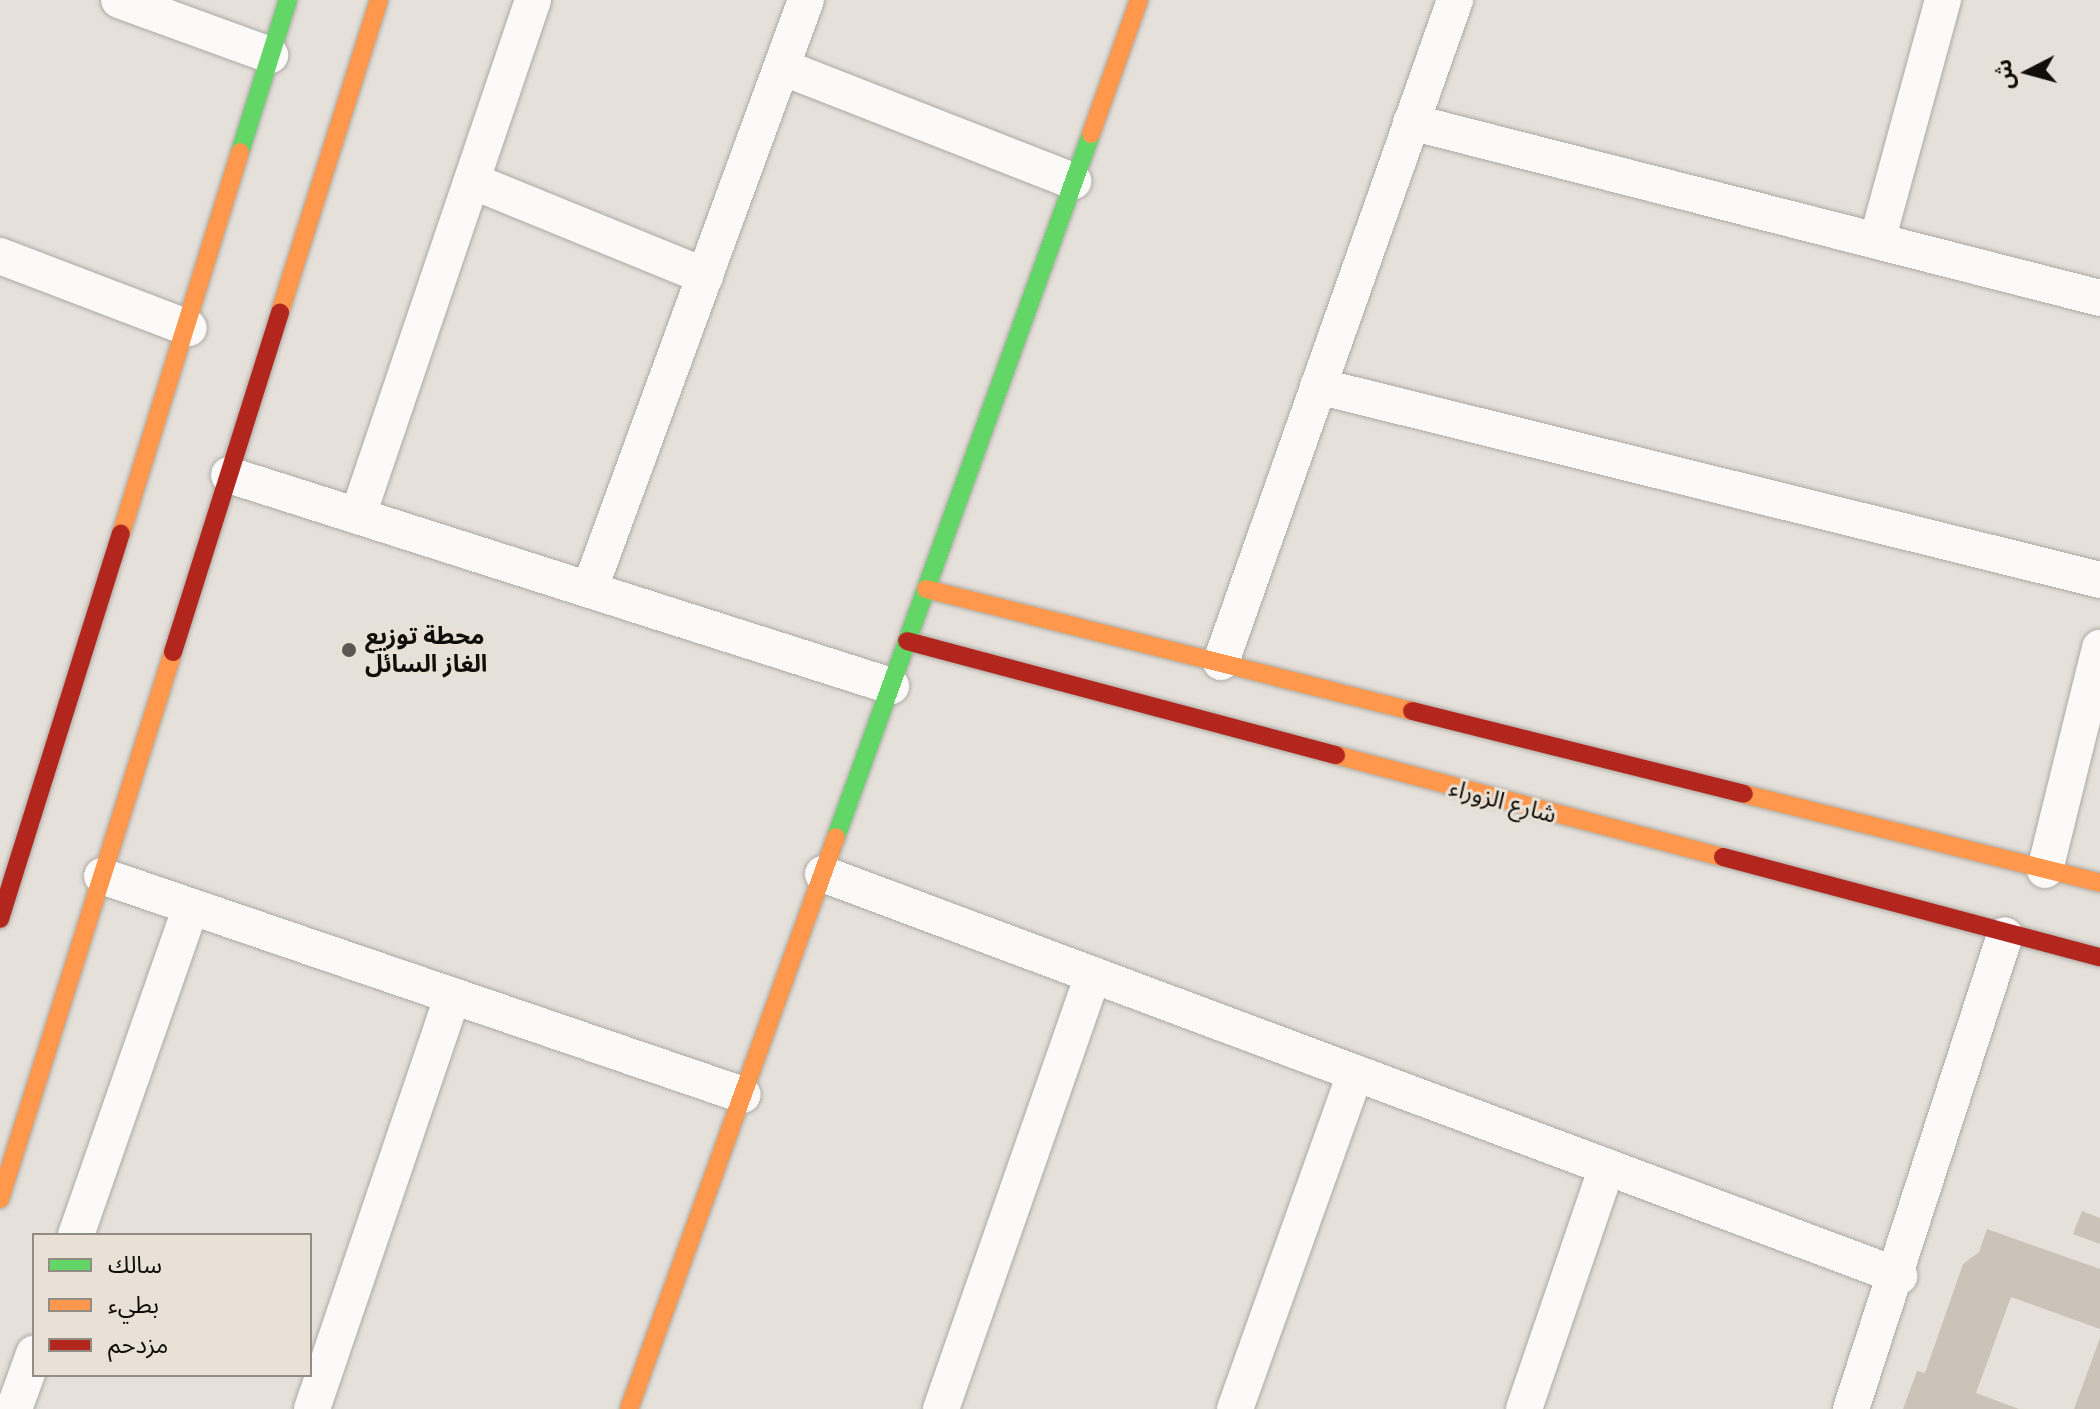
<!DOCTYPE html>
<html>
<head>
<meta charset="utf-8">
<style>
	body { margin:0 }
	#map { position:relative; width:2100px; height:1409px; overflow:hidden; background:#e5e0da; font-family:Inter,"Noto Sans Arabic",sans-serif }
	div>[style] { position:absolute }
	.building>* { inset:0; background:#cbc3b8 }
	.roads { filter:drop-shadow(0 0 2px #aca9a4) drop-shadow(0 0 2px #aca9a4) }
	.street>* { height:36px; margin:-18px; padding:0 18px; transform-origin:18px; border-radius:18px; background:#fbfaf9 }
	.fast>* { height:18px; margin:-9px; padding:0 9px; transform-origin:9px; border-radius:9px; background:#63d668 }
	.slow>* { height:18px; margin:-9px; padding:0 9px; transform-origin:9px; border-radius:9px; background:#ff974d }
	.jam>* { height:18px; margin:-9px; padding:0 9px; transform-origin:9px; border-radius:9px; background:#b3261e }
	.dots>* { width:22px; height:22px; translate:-50% -50%; box-sizing:border-box; border:4px solid #e9e1d6; border-radius:50% }
	span { translate:-50% -50%; white-space:nowrap; text-align:center; line-height:1.15; -webkit-text-stroke:6px #e9e1d6; paint-order:stroke }
	.poi-label { font-size:24px; color:#100e0a; font-weight:700 }
	.left { translate:0 -50%; text-align:left }
	.street-label { font-size:24px; color:#100e0a }
	.legend { position:absolute; left:32px; top:1233px; width:280px; height:144px; box-sizing:border-box; background:#e9e1d6; border:2px solid #928d84; margin:0; padding:10px 14px; list-style:none; font-size:24px; color:#100e0a }
	.legend li { display:flex; align-items:center; gap:16px; height:40px }
	.legend b { width:40px; border:2px solid #928d84 }
	.north { position:absolute; left:1988px; top:32px; width:80px; height:80px; -webkit-text-stroke:6px #e9e1d6; paint-order:stroke; rotate:264deg; font-size:22px; font-weight:700; line-height:32px; text-align:center; color:#100e0a }
	.north::after { content:''; display:block; margin:auto; width:28px; height:36px; background:#100e0a; clip-path:polygon(50% 0,100% 100%,50% 72%,0 100%) }
</style>
</head>
<body>
<div id="map">
	<div class="building">
		<div style="clip-path:polygon(2082px 1211px,2100px 1218px,2100px 1244px,2073px 1234px)"></div>
		<div style="clip-path:polygon(1987px 1229px,2100px 1269px,2100px 1329px,2011px 1297px,1976px 1393px,2019px 1409px,1903px 1409px,1917px 1371px,1925px 1373px,1963px 1264px,1979px 1252px)"></div>
		<div style="clip-path:polygon(2100px 1338px,2100px 1409px,2074px 1409px)"></div>
	</div>
	<div class="roads">
		<div class="street">
			<div style="left:119px;top:0;width:161px;rotate:20deg"></div>
			<div style="left:782px;top:67px;width:313px;rotate:21.4deg"></div>
			<div style="left:1411px;top:122px;width:711px;rotate:14.33deg"></div>
			<div style="left:472px;top:181px;width:252px;rotate:22.2deg"></div>
			<div style="left:1877px;top:241px;width:250px;rotate:-74.7deg"></div>
			<div style="left:0;top:256px;width:202px;rotate:20.9deg"></div>
			<div style="left:1318px;top:386px;width:806px;rotate:13.93deg"></div>
			<div style="left:229px;top:475px;width:695px;rotate:17.68deg"></div>
			<div style="left:358px;top:515px;width:544px;rotate:-71.23deg"></div>
			<div style="left:590px;top:588px;width:626px;rotate:-69.83deg"></div>
			<div style="left:1221px;top:662px;width:702px;rotate:-70.53deg"></div>
			<div style="left:2045px;top:870px;width:229px;rotate:-76.1deg"></div>
			<div style="left:823px;top:874px;width:1149px;rotate:20.49deg"></div>
			<div style="left:102px;top:876px;width:677px;rotate:18.86deg"></div>
			<div style="left:76px;top:1235px;width:348px;rotate:-70.7deg"></div>
			<div style="left:14px;top:1409px;width:59px;rotate:-70deg"></div>
			<div style="left:312px;top:1409px;width:432px;rotate:-71.2deg"></div>
			<div style="left:941px;top:1409px;width:460px;rotate:-70.7deg"></div>
			<div style="left:1235px;top:1409px;width:357px;rotate:-70.3deg"></div>
			<div style="left:1524px;top:1409px;width:256px;rotate:-71.1deg"></div>
			<div style="left:1851px;top:1409px;width:498px;rotate:-72deg"></div>
		</div>
		<div class="fast">
			<div style="left:240px;top:152px;width:159px;rotate:-72.5deg"></div>
			<div style="left:836px;top:837px;width:748px;rotate:-70.06deg"></div>
		</div>
		<div class="slow">
			<div style="left:1091px;top:134px;width:142px;rotate:-70.3deg"></div>
			<div style="left:280px;top:312px;width:327px;rotate:-72.4deg"></div>
			<div style="left:121px;top:534px;width:400px;rotate:-72.7deg"></div>
			<div style="left:926px;top:589px;width:501px;rotate:14.09deg"></div>
			<div style="left:1336px;top:755px;width:400px;rotate:14.8deg"></div>
			<div style="left:1744px;top:794px;width:367px;rotate:14deg"></div>
			<div style="left:0;top:1199px;width:574px;rotate:-72.45deg"></div>
			<div style="left:629px;top:1409px;width:608px;rotate:-70.11deg"></div>
		</div>
		<div class="jam">
			<div style="left:907px;top:641px;width:444px;rotate:14.9deg"></div>
			<div style="left:173px;top:652px;width:356px;rotate:-72.5deg"></div>
			<div style="left:1412px;top:711px;width:342px;rotate:14deg"></div>
			<div style="left:1723px;top:857px;width:390px;rotate:14.9deg"></div>
			<div style="left:0;top:919px;width:404px;rotate:-72.6deg"></div>
		</div>
	</div>
	<div class="dots">
		<div style="left:349px;top:650px;background:#5b5853"></div>
	</div>
	<div class="poi-label">
		<span class="left" style="left:365px;top:650px">محطة توزيع<br>الغاز السائل</span>
	</div>
	<div class="street-label">
		<span style="left:1503px;top:801px;rotate:15deg">شارع الزوراء</span>
	</div>
	<ul class="legend">
	<li><b style="height:10px;background:#63d668"></b>سالك</li>
	<li><b style="height:10px;background:#ff974d"></b>بطيء</li>
	<li><b style="height:10px;background:#b3261e"></b>مزدحم</li>
	</ul>
	<div class="north">ش</div>
</div>
</body>
</html>
